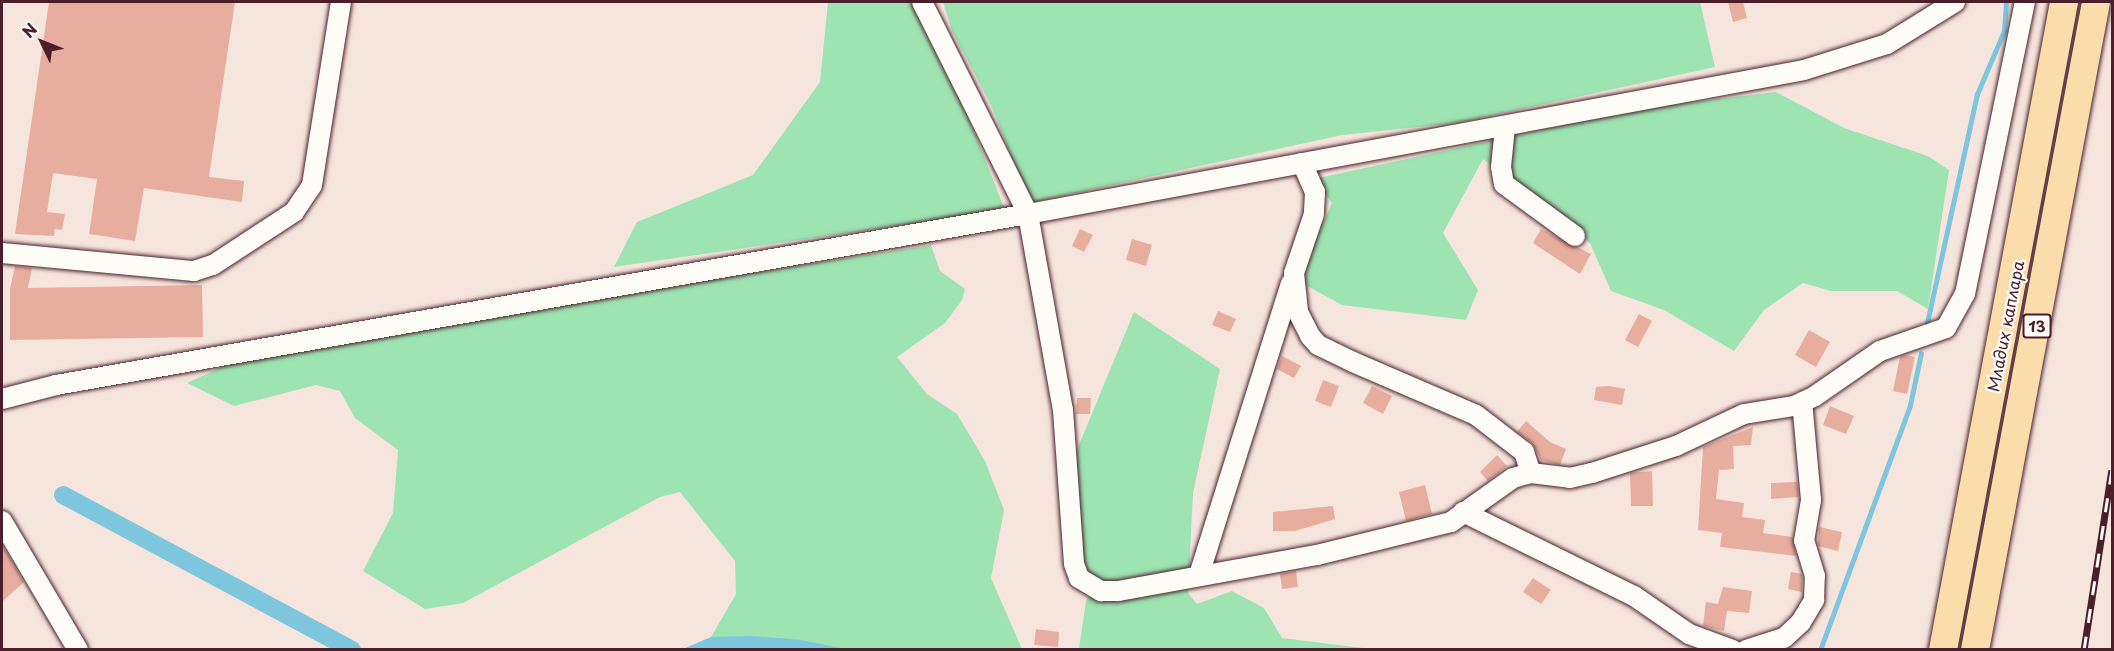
<!DOCTYPE html>
<html>
<head>
<meta charset="utf-8">
<style>
	body { margin:0 }
	#map { position:relative; width:2114px; height:651px; overflow:hidden; background:#f6e5dd; font-family:"Playpen Sans",sans-serif }
	div>[style] { position:absolute }
	.green>* { inset:0; background:#9de4b2 }
	.water>* { inset:0; background:#7dc6dd }
	.stream>* { height:5px; margin:-2.5px; padding:0 2.5px; transform-origin:2.5px; border-radius:2.5px; background:#7dc6dd }
	.canal>* { height:18px; margin:-9px; padding:0 9px; transform-origin:9px; border-radius:9px; background:#7dc6dd }
	.building>* { inset:0; background:#e7ae9f }
	.roads { filter:drop-shadow(0 0 2px #4a1f2b) drop-shadow(0 0 2px #4a1f2b) }
	.minor>* { height:20px; margin:-10px; padding:0 10px; transform-origin:10px; border-radius:10px; background:#fdfcf7 }
	.highway>* { height:28px; margin:-14px; padding:0 14px; transform-origin:14px; border-radius:14px; background:#fbddab }
	.rail>* { height:7px; margin-top:-3.5px; transform-origin:0; background:repeating-linear-gradient(90deg,#fdfcf7 0 14px,#4a1f2b 0 28px); box-sizing:border-box; border-block:2px solid #4a1f2b }
	span { translate:-50% -50%; white-space:nowrap; text-align:center; line-height:1.15; -webkit-text-stroke:4.5px #fdfcf7; paint-order:stroke }
	.shield-label span { padding:2px 4px; background:#fdfcf7; border:2px solid; border-radius:4px; -webkit-text-stroke-width:0 }
	.shield-label { font-size:15px; color:#4a1f2b; font-weight:700 }
	.street-label { font-size:16px; color:#4a1f2b }
	.frame { position:absolute; inset:0; border:3px solid #4a1f2b; pointer-events:none }
	.north { position:absolute; left:12px; top:12px; width:60px; height:60px; -webkit-text-stroke:4px #fdfcf7; paint-order:stroke; rotate:313deg; font-size:16px; font-weight:700; line-height:24px; text-align:center; color:#4a1f2b }
	.north::after { content:''; display:block; margin:auto; width:21px; height:27px; background:#4a1f2b; clip-path:polygon(50% 0,100% 100%,50% 72%,0 100%) }
</style>
</head>
<body>
<div id="map">
	<div class="green">
		<div style="clip-path:polygon(828px 2px,923px 2px,1005px 210px,614px 267px,637px 222px,753px 175px,820px 82px)"></div>
		<div style="clip-path:polygon(943px 2px,1700px 2px,1715px 67px,1457px 123px,1342px 135px,1030px 203px,992px 107px,952px 31px)"></div>
		<div style="clip-path:polygon(1776px 92px,1844px 128px,1928px 156px,1949px 170px,1928px 309px,1897px 291px,1831px 291px,1803px 283px,1764px 310px,1734px 351px,1664px 310px,1611px 291px,1590px 243px,1483px 159px,1443px 233px,1478px 290px,1466px 320px,1342px 305px,1298px 281px,1332px 203px,1314px 179px,1643px 108px)"></div>
		<div style="clip-path:polygon(931px 245px,940px 271px,965px 289px,962px 300px,945px 323px,897px 357px,927px 394px,957px 414px,985px 461px,1004px 510px,991px 578px,1022px 649px,845px 650px,802px 640px,711px 637px,736px 594px,735px 561px,680px 492px,660px 497px,463px 603px,425px 609px,363px 571px,393px 513px,398px 450px,355px 418px,340px 391px,316px 385px,234px 406px,187px 383px,224px 366px,499px 313px)"></div>
		<div style="clip-path:polygon(1134px 312px,1220px 369px,1193px 493px,1188px 593px,1197px 604px,1232px 591px,1264px 608px,1282px 638px,1371px 649px,1079px 649px,1086px 601px,1098px 582px,1085px 570px,1074px 457px)"></div>
	</div>
	<div class="water">
		<div style="clip-path:polygon(752px 636px,802px 640px,845px 649px,683px 649px,711px 637px)"></div>
	</div>
	<div class="stream">
		<div style="left:1927px;top:323px;width:234px;rotate:-77.7deg"></div>
		<div style="left:1977px;top:94px;width:69px;rotate:-66.8deg"></div>
		<div style="left:2004px;top:31px;width:29px;rotate:-86deg"></div>
		<div style="left:1820px;top:650px;width:261px;rotate:-69.8deg"></div>
		<div style="left:1910px;top:405px;width:53px;rotate:-78.1deg"></div>
	</div>
	<div class="canal">
		<div style="left:63px;top:495px;width:328px;rotate:28.2deg"></div>
	</div>
	<div class="building">
		<div style="clip-path:polygon(49px 2px,235px 2px,209px 177px,244px 181px,242px 202px,144px 188px,135px 241px,89px 234px,97px 179px,53px 173px,47px 212px,65px 214px,62px 230px,55px 229px,54px 236px,15px 234px)"></div>
		<div style="clip-path:polygon(1728px 2px,1743px 2px,1747px 18px,1733px 22px)"></div>
		<div style="clip-path:polygon(1080px 229px,1093px 235px,1084px 252px,1072px 246px)"></div>
		<div style="clip-path:polygon(1541px 229px,1591px 254px,1580px 274px,1533px 243px)"></div>
		<div style="clip-path:polygon(1132px 239px,1152px 245px,1146px 266px,1126px 260px)"></div>
		<div style="clip-path:polygon(15px 266px,32px 268px,28px 288px,202px 285px,203px 337px,10px 340px,10px 289px)"></div>
		<div style="clip-path:polygon(1218px 311px,1236px 319px,1230px 332px,1212px 325px)"></div>
		<div style="clip-path:polygon(1639px 314px,1652px 321px,1638px 347px,1625px 340px)"></div>
		<div style="clip-path:polygon(1809px 330px,1830px 342px,1816px 367px,1795px 355px)"></div>
		<div style="clip-path:polygon(1906px 355px,1915px 357px,1907px 394px,1893px 391px,1900px 357px)"></div>
		<div style="clip-path:polygon(1282px 356px,1301px 366px,1294px 378px,1277px 369px)"></div>
		<div style="clip-path:polygon(1323px 380px,1339px 386px,1331px 407px,1315px 401px)"></div>
		<div style="clip-path:polygon(1372px 386px,1392px 396px,1383px 414px,1363px 403px)"></div>
		<div style="clip-path:polygon(1609px 386px,1625px 389px,1622px 405px,1594px 400px,1596px 387px)"></div>
		<div style="clip-path:polygon(1077px 398px,1091px 398px,1090px 414px,1076px 414px)"></div>
		<div style="clip-path:polygon(1830px 406px,1854px 416px,1846px 434px,1823px 425px)"></div>
		<div style="clip-path:polygon(1526px 421px,1550px 442px,1566px 449px,1560px 465px,1541px 460px,1532px 443px,1517px 432px)"></div>
		<div style="clip-path:polygon(1753px 427px,1751px 445px,1733px 446px,1734px 469px,1719px 470px,1716px 499px,1744px 503px,1742px 517px,1765px 520px,1763px 533px,1793px 537px,1796px 556px,1720px 547px,1722px 533px,1698px 530px,1703px 447px)"></div>
		<div style="clip-path:polygon(1497px 455px,1507px 466px,1488px 481px,1480px 472px)"></div>
		<div style="clip-path:polygon(1652px 471px,1653px 506px,1631px 506px,1630px 473px)"></div>
		<div style="clip-path:polygon(1797px 482px,1799px 497px,1771px 499px,1771px 483px)"></div>
		<div style="clip-path:polygon(1425px 485px,1432px 514px,1406px 521px,1399px 492px)"></div>
		<div style="clip-path:polygon(1333px 506px,1335px 519px,1295px 531px,1273px 531px,1273px 512px)"></div>
		<div style="clip-path:polygon(1819px 527px,1842px 532px,1838px 551px,1818px 546px)"></div>
		<div style="clip-path:polygon(2px 544px,24px 582px,2px 602px)"></div>
		<div style="clip-path:polygon(1296px 571px,1298px 587px,1282px 589px,1280px 574px)"></div>
		<div style="clip-path:polygon(1791px 572px,1802px 574px,1802px 592px,1788px 589px)"></div>
		<div style="clip-path:polygon(1533px 578px,1551px 590px,1541px 604px,1523px 592px)"></div>
		<div style="clip-path:polygon(1723px 587px,1752px 591px,1749px 613px,1727px 611px,1724px 631px,1703px 626px,1706px 602px,1718px 604px)"></div>
		<div style="clip-path:polygon(1036px 629px,1059px 632px,1058px 647px,1034px 645px)"></div>
	</div>
	<div class="roads">
		<div class="minor">
			<div style="left:922px;top:2px;width:237px;rotate:63.4deg"></div>
			<div style="left:1028px;top:214px;width:789px;rotate:-10.51deg"></div>
			<div style="left:1804px;top:70px;width:87px;rotate:-17.4deg"></div>
			<div style="left:1887px;top:44px;width:80px;rotate:-31.7deg"></div>
			<div style="left:1505px;top:127px;width:40px;rotate:95.7deg"></div>
			<div style="left:1501px;top:167px;width:17px;rotate:80deg"></div>
			<div style="left:1504px;top:184px;width:88px;rotate:36.2deg"></div>
			<div style="left:1302px;top:163px;width:32px;rotate:66deg"></div>
			<div style="left:1315px;top:192px;width:22px;rotate:93deg"></div>
			<div style="left:1314px;top:214px;width:62px;rotate:108.7deg"></div>
			<div style="left:1294px;top:273px;width:39px;rotate:84deg"></div>
			<div style="left:1298px;top:312px;width:27px;rotate:63deg"></div>
			<div style="left:1310px;top:336px;width:12px;rotate:48deg"></div>
			<div style="left:1318px;top:345px;width:39px;rotate:26deg"></div>
			<div style="left:1353px;top:362px;width:134px;rotate:23.3deg"></div>
			<div style="left:1476px;top:415px;width:61px;rotate:37.6deg"></div>
			<div style="left:1524px;top:452px;width:22px;rotate:72deg"></div>
			<div style="left:2px;top:253px;width:193px;rotate:5.4deg"></div>
			<div style="left:194px;top:271px;width:20px;rotate:-18deg"></div>
			<div style="left:213px;top:265px;width:97px;rotate:-33.2deg"></div>
			<div style="left:294px;top:212px;width:32px;rotate:-56deg"></div>
			<div style="left:312px;top:185px;width:185px;rotate:-81deg"></div>
			<div style="left:2px;top:399px;width:56px;rotate:-14.5deg"></div>
			<div style="left:56px;top:385px;width:987px;rotate:-9.98deg"></div>
			<div style="left:1028px;top:214px;width:199px;rotate:79.9deg"></div>
			<div style="left:1063px;top:410px;width:154px;rotate:85.9deg"></div>
			<div style="left:1074px;top:564px;width:15px;rotate:70deg"></div>
			<div style="left:1079px;top:578px;width:26px;rotate:31deg"></div>
			<div style="left:1101px;top:591px;width:17px"></div>
			<div style="left:1118px;top:591px;width:202px;rotate:-10.3deg"></div>
			<div style="left:1317px;top:555px;width:138px;rotate:-13.8deg"></div>
			<div style="left:1451px;top:522px;width:76px;rotate:-35.4deg"></div>
			<div style="left:1513px;top:478px;width:19px;rotate:-16deg"></div>
			<div style="left:1531px;top:473px;width:39px;rotate:7deg"></div>
			<div style="left:1570px;top:478px;width:23px;rotate:-13deg"></div>
			<div style="left:1592px;top:473px;width:88px;rotate:-17.8deg"></div>
			<div style="left:1676px;top:446px;width:75px;rotate:-25.2deg"></div>
			<div style="left:1744px;top:414px;width:51px;rotate:-9.1deg"></div>
			<div style="left:1794px;top:406px;width:23px;rotate:-25deg"></div>
			<div style="left:1815px;top:396px;width:79px;rotate:-34.7deg"></div>
			<div style="left:1880px;top:351px;width:70px;rotate:-19.2deg"></div>
			<div style="left:1946px;top:328px;width:39px;rotate:-61deg"></div>
			<div style="left:1965px;top:294px;width:298px;rotate:-78.4deg"></div>
			<div style="left:1463px;top:512px;width:191px;rotate:26.2deg"></div>
			<div style="left:1634px;top:596px;width:67px;rotate:34.6deg"></div>
			<div style="left:1689px;top:634px;width:47px;rotate:20deg"></div>
			<div style="left:2px;top:521px;width:150px;rotate:59.5deg"></div>
			<div style="left:1199px;top:575px;width:306px;rotate:-72.5deg"></div>
			<div style="left:1746px;top:650px;width:40px;rotate:-18deg"></div>
			<div style="left:1784px;top:638px;width:23px;rotate:-43deg"></div>
			<div style="left:1801px;top:622px;width:26px;rotate:-59deg"></div>
			<div style="left:1814px;top:600px;width:24px;rotate:-88deg"></div>
			<div style="left:1815px;top:576px;width:37px;rotate:-107deg"></div>
			<div style="left:1804px;top:541px;width:42px;rotate:-80.3deg"></div>
			<div style="left:1811px;top:500px;width:98px;rotate:-95.2deg"></div>
		</div>
		<div class="highway">
			<div style="left:1943px;top:650px;width:659px;rotate:-79.42deg"></div>
			<div style="left:1975px;top:650px;width:659px;rotate:-79.42deg"></div>
		</div>
	</div>
	<div class="rail">
		<div style="left:2084px;top:650px;width:182px;rotate:-81.2deg"></div>
	</div>
	<div class="shield-label">
		<span style="left:2037px;top:326px">13</span>
	</div>
	<div class="street-label">
		<span style="left:2005px;top:326px;rotate:-79deg">Младих каплара</span>
	</div>
	<div class="frame"></div>
	<div class="north">N</div>
</div>
</body>
</html>
